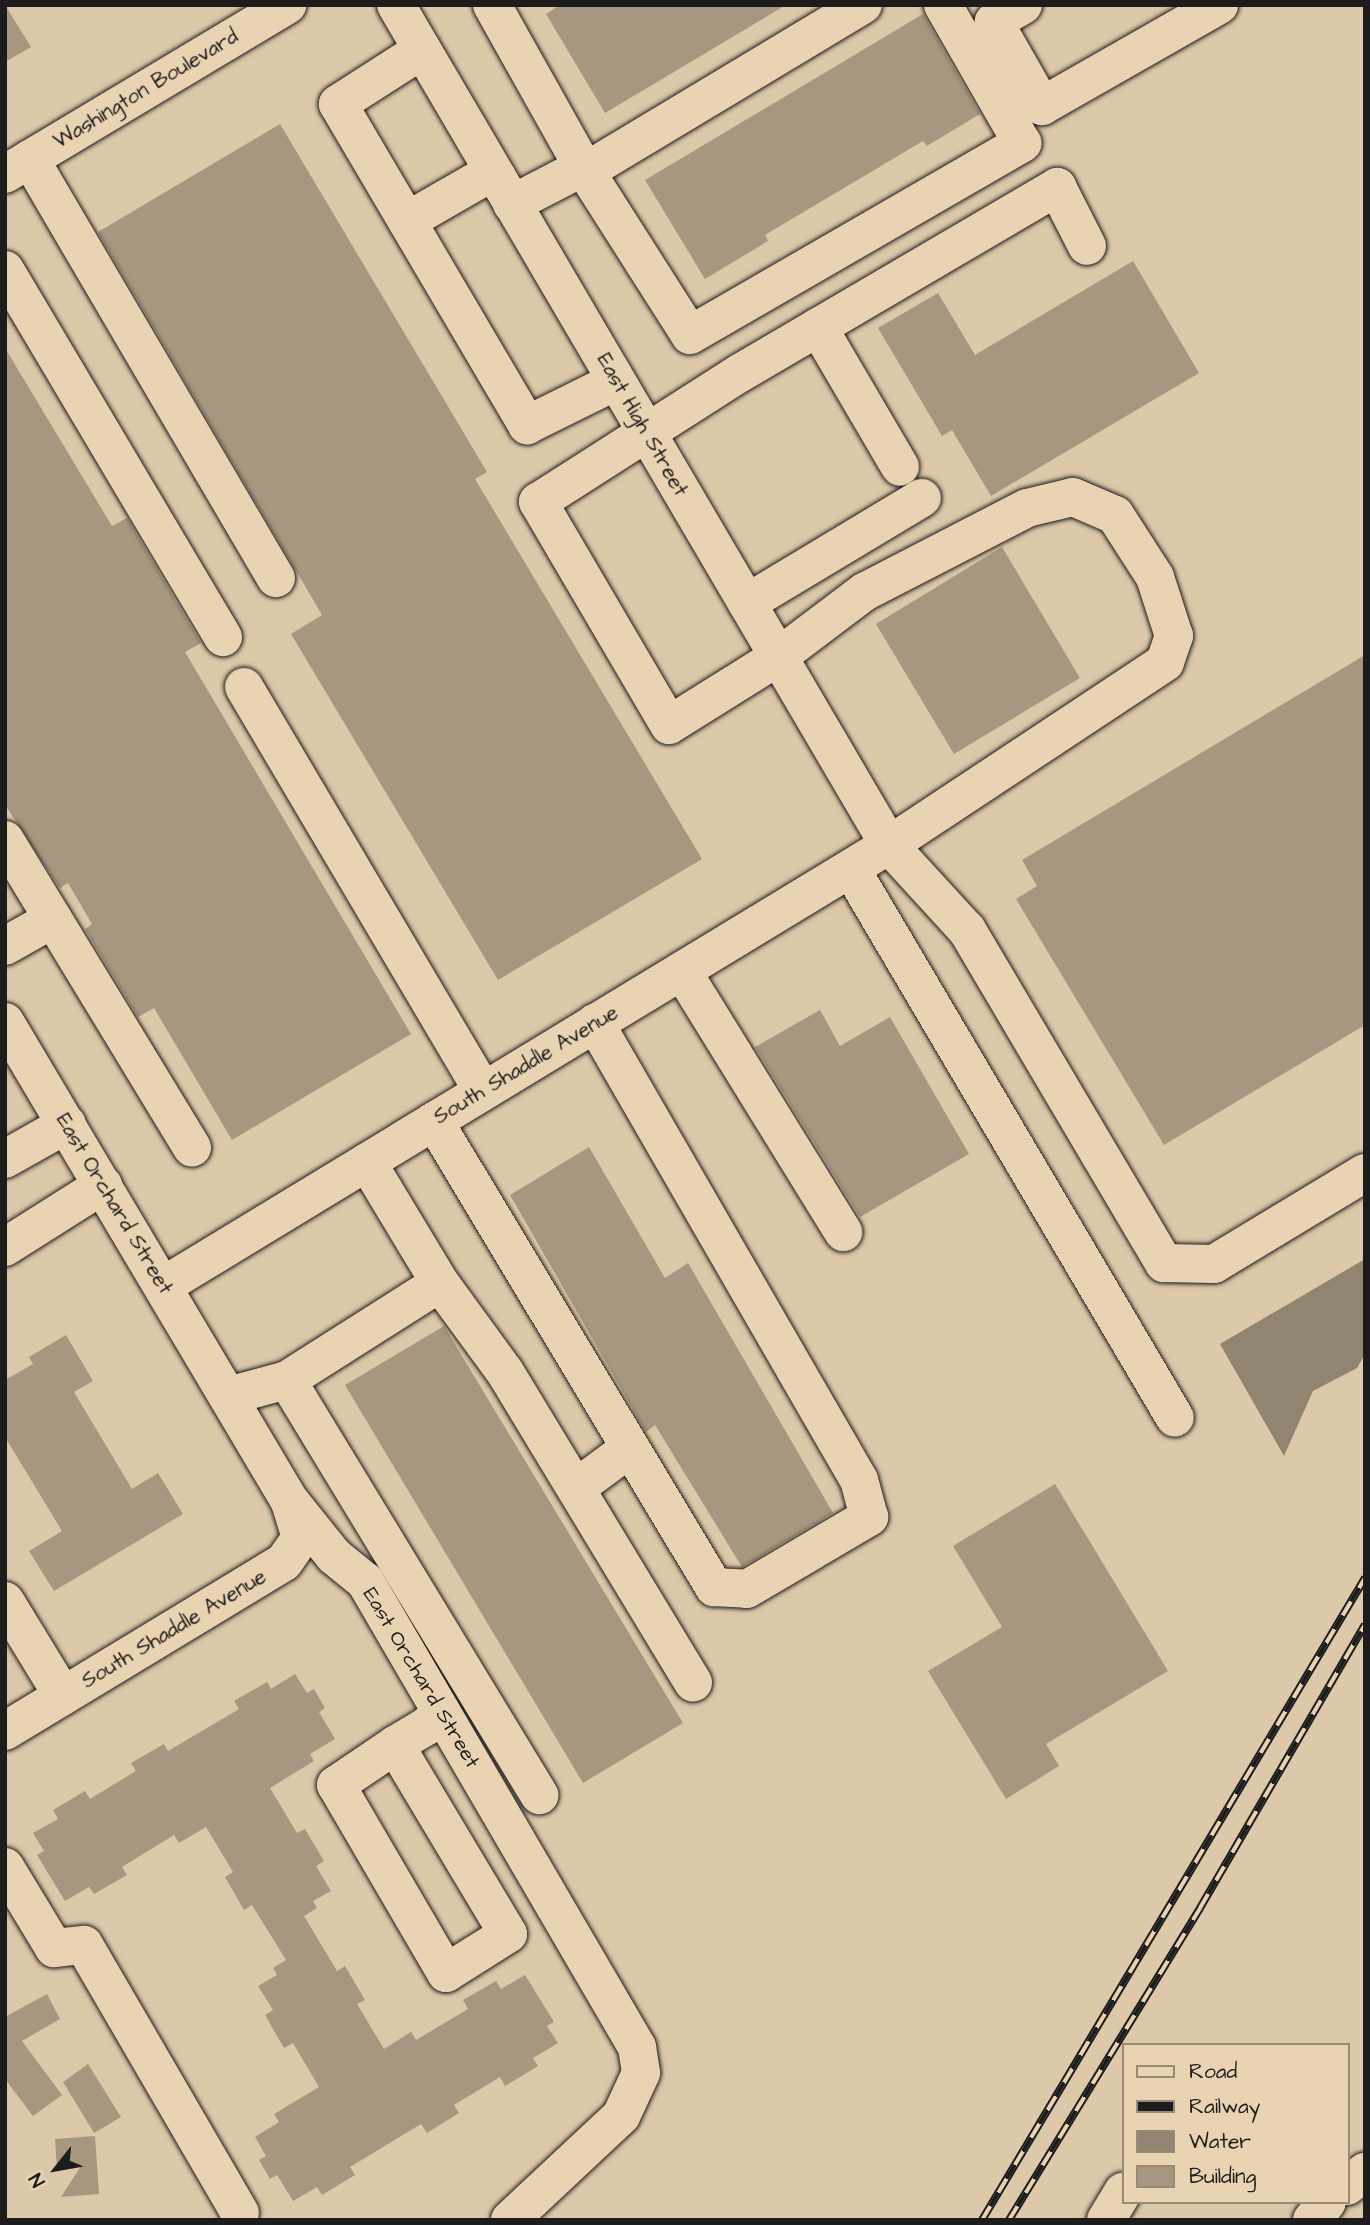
<!DOCTYPE html>
<html>
<head>
<meta charset="utf-8">
<style>
	body { margin:0 }
	#map { position:relative; width:1370px; height:2225px; overflow:hidden; background:#ddc8a9; font-family:"Architects Daughter",sans-serif }
	div>[style] { position:absolute }
	.water>* { inset:0; background:#918471 }
	.building>* { inset:0; background:#a79781 }
	.roads { filter:drop-shadow(0 0 2px #1c1c1c) drop-shadow(0 0 2px #1c1c1c) }
	.minor>* { height:38px; margin:-19px; padding:0 19px; transform-origin:19px; border-radius:19px; background:#e9d3b2 }
	.rail>* { height:8px; margin-top:-4px; transform-origin:0; background:repeating-linear-gradient(90deg,#e9d3b2 0 16px,#1c1c1c 0 32px); box-sizing:border-box; border-block:2px solid #1c1c1c }
	span { translate:-50% -50%; white-space:nowrap; text-align:center; line-height:1.15; -webkit-text-stroke:6px #e9d3b2; paint-order:stroke }
	.street-label { font-size:21px; color:#1c1c1c }
	.frame { position:absolute; inset:0; border:7px solid #1c1c1c; pointer-events:none }
	.legend { position:absolute; left:1122px; top:2043px; width:228px; height:161px; box-sizing:border-box; background:#e9d3b2; border:2px solid #978a76; margin:0; padding:9px 12px; list-style:none; font-size:21px; color:#1c1c1c }
	.legend li { display:flex; align-items:center; gap:14px; height:35px }
	.legend b { width:35px; border:2px solid #978a76 }
	.north { position:absolute; left:21px; top:2134px; width:70px; height:70px; -webkit-text-stroke:5px #e9d3b2; paint-order:stroke; rotate:239deg; font-size:19px; font-weight:700; line-height:28px; text-align:center; color:#1c1c1c }
	.north::after { content:''; display:block; margin:auto; width:24px; height:32px; background:#1c1c1c; clip-path:polygon(50% 0,100% 100%,50% 72%,0 100%) }
</style>
</head>
<body>
<div id="map">
	<div class="water">
		<div style="clip-path:polygon(1365px 1259px,1365px 1354px,1357px 1368px,1313px 1391px,1284px 1456px,1220px 1344px)"></div>
	</div>
	<div class="building">
		<div style="clip-path:polygon(5px 5px,31px 47px,5px 62px)"></div>
		<div style="clip-path:polygon(560px 5px,786px 5px,605px 113px,546px 14px)"></div>
		<div style="clip-path:polygon(923px 14px,980px 114px,927px 146px,923px 141px,765px 235px,768px 241px,705px 279px,645px 180px)"></div>
		<div style="clip-path:polygon(280px 124px,487px 472px,475px 479px,702px 859px,498px 980px,291px 634px,322px 615px,98px 232px)"></div>
		<div style="clip-path:polygon(1133px 261px,1199px 373px,991px 496px,952px 430px,942px 436px,878px 328px,938px 293px,975px 355px)"></div>
		<div style="clip-path:polygon(5px 348px,112px 526px,127px 518px,201px 643px,185px 652px,411px 1034px,232px 1140px,154px 1008px,138px 1017px,85px 929px,92px 924px,68px 883px,60px 888px,5px 805px)"></div>
		<div style="clip-path:polygon(1002px 547px,1080px 678px,954px 754px,876px 624px)"></div>
		<div style="clip-path:polygon(1365px 655px,1365px 1025px,1164px 1145px,1016px 899px,1037px 886px,1022px 860px)"></div>
		<div style="clip-path:polygon(820px 1010px,840px 1046px,890px 1017px,969px 1154px,860px 1217px,755px 1047px)"></div>
		<div style="clip-path:polygon(589px 1147px,665px 1278px,688px 1263px,833px 1513px,742px 1567px,655px 1425px,646px 1432px,510px 1195px)"></div>
		<div style="clip-path:polygon(444px 1326px,683px 1723px,583px 1783px,345px 1385px)"></div>
		<div style="clip-path:polygon(66px 1335px,93px 1381px,74px 1392px,132px 1489px,158px 1473px,183px 1514px,54px 1591px,29px 1551px,62px 1531px,5px 1437px,5px 1380px,33px 1364px,29px 1357px)"></div>
		<div style="clip-path:polygon(1055px 1484px,1168px 1671px,1046px 1744px,1059px 1766px,1006px 1799px,928px 1671px,1002px 1627px,953px 1546px)"></div>
		<div style="clip-path:polygon(295px 1674px,307px 1693px,314px 1689px,325px 1708px,319px 1712px,335px 1739px,310px 1754px,314px 1761px,270px 1788px,297px 1833px,305px 1829px,324px 1861px,316px 1866px,331px 1891px,313px 1901px,317px 1908px,304px 1916px,337px 1971px,345px 1966px,365px 2000px,357px 2004px,384px 2049px,411px 2032px,416px 2040px,468px 2009px,463px 2000px,496px 1981px,501px 1989px,525px 1975px,554px 2022px,547px 2026px,558px 2043px,533px 2058px,538px 2066px,505px 2086px,500px 2077px,454px 2105px,459px 2113px,427px 2133px,421px 2124px,350px 2167px,355px 2175px,322px 2195px,317px 2187px,293px 2201px,277px 2175px,270px 2179px,259px 2160px,266px 2156px,255px 2137px,279px 2122px,274px 2114px,319px 2087px,293px 2043px,284px 2048px,265px 2015px,273px 2010px,258px 1986px,277px 1975px,273px 1968px,286px 1960px,252px 1905px,244px 1910px,225px 1877px,233px 1872px,206px 1827px,179px 1843px,174px 1835px,122px 1867px,127px 1875px,94px 1894px,89px 1887px,65px 1901px,37px 1855px,44px 1851px,33px 1833px,58px 1819px,53px 1810px,85px 1791px,90px 1799px,136px 1771px,131px 1763px,164px 1744px,168px 1751px,239px 1709px,234px 1701px,267px 1682px,271px 1689px)"></div>
		<div style="clip-path:polygon(47px 1994px,60px 2019px,22px 2041px,62px 2095px,33px 2116px,5px 2079px,5px 2017px)"></div>
		<div style="clip-path:polygon(88px 2064px,121px 2117px,94px 2133px,63px 2082px)"></div>
		<div style="clip-path:polygon(95px 2136px,99px 2194px,61px 2197px,81px 2166px,57px 2169px,55px 2139px)"></div>
	</div>
	<div class="roads">
		<div class="minor">
			<div style="left:396px;top:5px;width:974px;rotate:59.59deg"></div>
			<div style="left:889px;top:845px;width:115px;rotate:47.5deg"></div>
			<div style="left:967px;top:930px;width:387px;rotate:59.4deg"></div>
			<div style="left:1164px;top:1263px;width:50px;rotate:1.1deg"></div>
			<div style="left:1214px;top:1264px;width:176px;rotate:-31.1deg"></div>
			<div style="left:492px;top:5px;width:186px;rotate:60.7deg"></div>
			<div style="left:583px;top:167px;width:199px;rotate:57.5deg"></div>
			<div style="left:690px;top:335px;width:384px;rotate:-30deg"></div>
			<div style="left:1022px;top:143px;width:159px;rotate:-119.8deg"></div>
			<div style="left:1023px;top:5px;width:34px;rotate:150deg"></div>
			<div style="left:994px;top:22px;width:97px;rotate:60.3deg"></div>
			<div style="left:1042px;top:106px;width:204px;rotate:-29.7deg"></div>
			<div style="left:422px;top:50px;width:100px;rotate:147.3deg"></div>
			<div style="left:338px;top:104px;width:373px;rotate:59.5deg"></div>
			<div style="left:527px;top:425px;width:99px;rotate:-26.3deg"></div>
			<div style="left:30px;top:159px;width:486px;rotate:59.6deg"></div>
			<div style="left:5px;top:174px;width:329px;rotate:-30.9deg"></div>
			<div style="left:512px;top:204px;width:80px;rotate:-27.5deg"></div>
			<div style="left:583px;top:167px;width:15px;rotate:-11deg"></div>
			<div style="left:598px;top:164px;width:309px;rotate:-31deg"></div>
			<div style="left:407px;top:221px;width:84px;rotate:-29.9deg"></div>
			<div style="left:480px;top:179px;width:17px;rotate:-7deg"></div>
			<div style="left:5px;top:270px;width:427px;rotate:59.3deg"></div>
			<div style="left:818px;top:327px;width:162px;rotate:59.6deg"></div>
			<div style="left:747px;top:603px;width:204px;rotate:-31deg"></div>
			<div style="left:244px;top:687px;width:469px;rotate:59.4deg"></div>
			<div style="left:5px;top:840px;width:360px;rotate:58.7deg"></div>
			<div style="left:851px;top:869px;width:637px;rotate:59.45deg"></div>
			<div style="left:5px;top:946px;width:55px;rotate:-29.4deg"></div>
			<div style="left:682px;top:971px;width:307px;rotate:58.3deg"></div>
			<div style="left:5px;top:1022px;width:556px;rotate:59.28deg"></div>
			<div style="left:289px;top:1500px;width:72px;rotate:51.2deg"></div>
			<div style="left:334px;top:1556px;width:40px;rotate:39deg"></div>
			<div style="left:365px;top:1581px;width:540px;rotate:59.73deg"></div>
			<div style="left:637px;top:2047px;width:26px;rotate:81deg"></div>
			<div style="left:641px;top:2073px;width:47px;rotate:114.9deg"></div>
			<div style="left:621px;top:2116px;width:152px;rotate:136.9deg"></div>
			<div style="left:434px;top:1121px;width:544px;rotate:59deg"></div>
			<div style="left:714px;top:1587px;width:33px;rotate:3deg"></div>
			<div style="left:747px;top:1589px;width:142px;rotate:-30.5deg"></div>
			<div style="left:869px;top:1517px;width:38px;rotate:-105deg"></div>
			<div style="left:859px;top:1480px;width:528px;rotate:-120.01deg"></div>
			<div style="left:5px;top:1159px;width:71px;rotate:-29.4deg"></div>
			<div style="left:367px;top:1162px;width:141px;rotate:58.9deg"></div>
			<div style="left:5px;top:1247px;width:116px;rotate:-32.3deg"></div>
			<div style="left:163px;top:1286px;width:849px;rotate:-31.28deg"></div>
			<div style="left:889px;top:845px;width:331px;rotate:-33.5deg"></div>
			<div style="left:1165px;top:662px;width:28px;rotate:-71deg"></div>
			<div style="left:1174px;top:636px;width:62px;rotate:-107.9deg"></div>
			<div style="left:1155px;top:577px;width:74px;rotate:-122.8deg"></div>
			<div style="left:1115px;top:515px;width:46px;rotate:-156.8deg"></div>
			<div style="left:1073px;top:497px;width:47px;rotate:166.6deg"></div>
			<div style="left:1027px;top:508px;width:183px;rotate:152.7deg"></div>
			<div style="left:864px;top:592px;width:108px;rotate:142.9deg"></div>
			<div style="left:778px;top:657px;width:128px;rotate:148deg"></div>
			<div style="left:669px;top:725px;width:259px;rotate:-120.4deg"></div>
			<div style="left:538px;top:502px;width:240px;rotate:-32.6deg"></div>
			<div style="left:740px;top:373px;width:368px;rotate:-30.4deg"></div>
			<div style="left:1057px;top:187px;width:66px;rotate:63deg"></div>
			<div style="left:287px;top:1380px;width:181px;rotate:-32.4deg"></div>
			<div style="left:440px;top:1283px;width:110px;rotate:53.9deg"></div>
			<div style="left:505px;top:1372px;width:363px;rotate:58.8deg"></div>
			<div style="left:228px;top:1396px;width:61px;rotate:-15.2deg"></div>
			<div style="left:287px;top:1380px;width:486px;rotate:58.7deg"></div>
			<div style="left:576px;top:1488px;width:67px;rotate:-36.5deg"></div>
			<div style="left:5px;top:1601px;width:111px;rotate:58.6deg"></div>
			<div style="left:5px;top:1731px;width:326px;rotate:-31.2deg"></div>
			<div style="left:284px;top:1562px;width:29px;rotate:-55deg"></div>
			<div style="left:301px;top:1538px;width:38px;rotate:-107deg"></div>
			<div style="left:395px;top:1745px;width:220px;rotate:59.1deg"></div>
			<div style="left:508px;top:1934px;width:73px;rotate:147.8deg"></div>
			<div style="left:446px;top:1973px;width:218px;rotate:-120.3deg"></div>
			<div style="left:336px;top:1785px;width:71px;rotate:-34.1deg"></div>
			<div style="left:395px;top:1745px;width:37px;rotate:-31deg"></div>
			<div style="left:427px;top:1726px;width:20px;rotate:-45deg"></div>
			<div style="left:5px;top:1867px;width:95px;rotate:58.8deg"></div>
			<div style="left:54px;top:1948px;width:30px;rotate:-6deg"></div>
			<div style="left:84px;top:1945px;width:310px;rotate:59.8deg"></div>
			<div style="left:1347px;top:2186px;width:23px;rotate:-38deg"></div>
			<div style="left:1106px;top:2220px;width:33px;rotate:-59deg"></div>
			<div style="left:1312px;top:2220px;width:23px;rotate:-50deg"></div>
		</div>
	</div>
	<div class="rail">
		<div style="left:982px;top:2220px;width:748px;rotate:-59.18deg"></div>
		<div style="left:1009px;top:2220px;width:366px;rotate:-58.5deg"></div>
		<div style="left:1200px;top:1908px;width:328px;rotate:-59.8deg"></div>
	</div>
	<div class="street-label">
		<span style="left:146px;top:89px;rotate:-31deg">Washington Boulevard</span>
		<span style="left:642px;top:425px;rotate:60deg">East High Street</span>
		<span style="left:526px;top:1065px;rotate:-31deg">South Shaddle Avenue</span>
		<span style="left:114px;top:1204px;rotate:59deg">East Orchard Street</span>
		<span style="left:174px;top:1629px;rotate:-31deg">South Shaddle Avenue</span>
		<span style="left:421px;top:1678px;rotate:59deg">East Orchard Street</span>
	</div>
	<div class="frame"></div>
	<ul class="legend">
	<li><b style="height:9px;background:#e9d3b2"></b>Road</li>
	<li><b style="height:9px;background:#1c1c1c"></b>Railway</li>
	<li><b style="height:19px;background:#918471"></b>Water</li>
	<li><b style="height:19px;background:#a79781"></b>Building</li>
	</ul>
	<div class="north">N</div>
</div>
</body>
</html>
